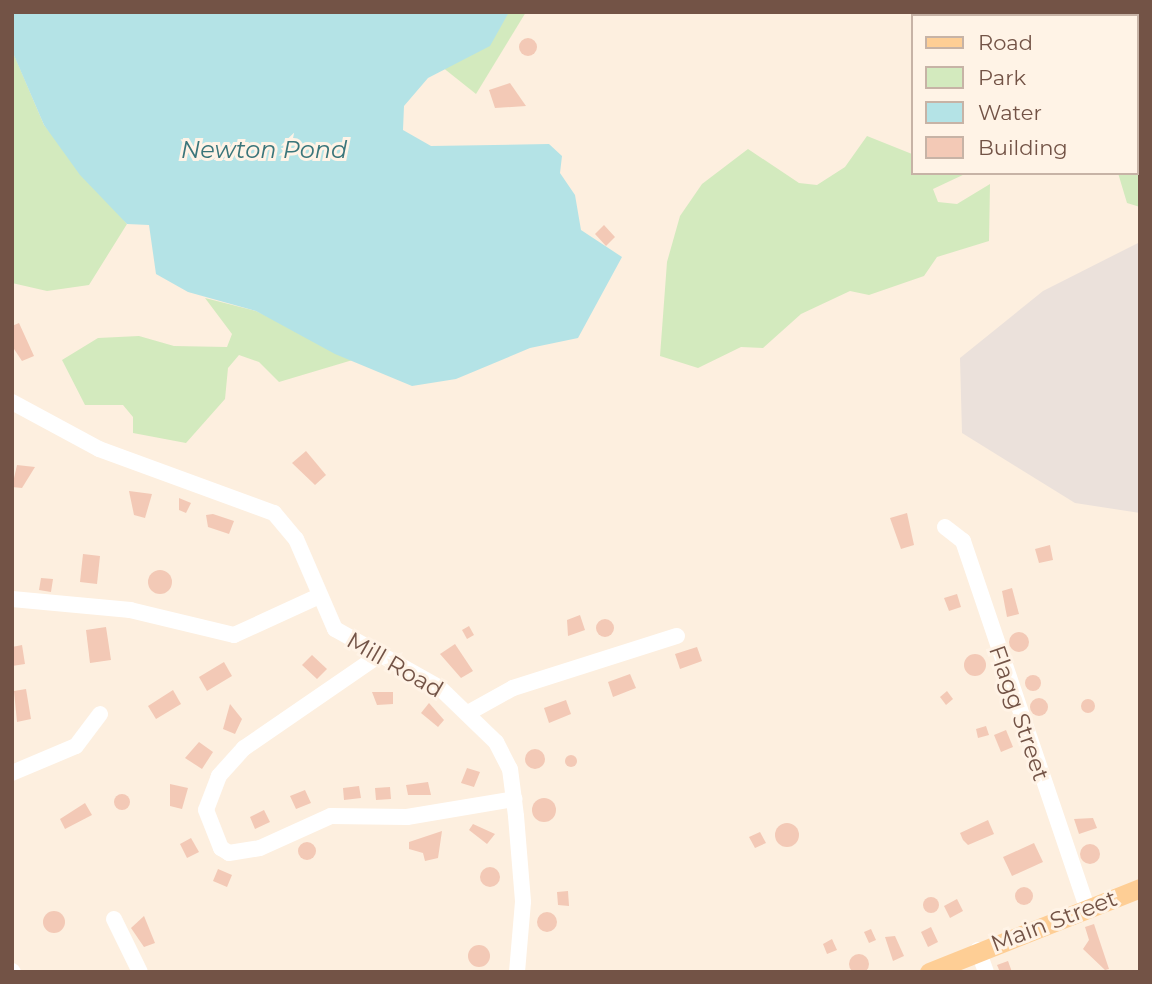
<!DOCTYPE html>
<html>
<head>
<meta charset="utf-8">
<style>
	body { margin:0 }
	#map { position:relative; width:1152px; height:984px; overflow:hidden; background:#fdefdf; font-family:Montserrat,sans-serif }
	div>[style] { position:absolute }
	.industrial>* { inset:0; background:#ebe1db }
	.green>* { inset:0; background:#d3eabe }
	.water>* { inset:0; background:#b4e3e6 }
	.building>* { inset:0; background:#f3c9b6 }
	.round { border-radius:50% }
	.minor>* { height:16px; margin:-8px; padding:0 8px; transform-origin:8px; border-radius:8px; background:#fff }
	.major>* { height:19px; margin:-9.5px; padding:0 9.5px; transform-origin:9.5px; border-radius:9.5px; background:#fece95 }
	span { translate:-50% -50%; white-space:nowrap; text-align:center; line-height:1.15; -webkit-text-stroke:6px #fff3e6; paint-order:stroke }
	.street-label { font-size:23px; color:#735346 }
	.water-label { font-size:24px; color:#3a757a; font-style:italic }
	.frame { position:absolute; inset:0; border:14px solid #735346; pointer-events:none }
	.legend { position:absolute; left:911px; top:14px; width:228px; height:161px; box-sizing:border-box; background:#fff3e6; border:2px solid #c7b3a6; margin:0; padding:9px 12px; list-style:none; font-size:21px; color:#735346 }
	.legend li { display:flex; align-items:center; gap:14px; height:35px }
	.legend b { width:35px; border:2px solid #c7b3a6 }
</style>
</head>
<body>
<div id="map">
	<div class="industrial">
		<div style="clip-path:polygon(1140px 242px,1140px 513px,1075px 503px,962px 433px,960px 358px,1043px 291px)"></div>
	</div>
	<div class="green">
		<div style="clip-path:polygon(373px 12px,526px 12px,476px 94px)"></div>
		<div style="clip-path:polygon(932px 12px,1069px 12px,1074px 16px,920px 16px)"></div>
		<div style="clip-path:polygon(1136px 26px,1140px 26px,1140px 207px,1127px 203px,1118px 173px,1136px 173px)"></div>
		<div style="clip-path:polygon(12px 50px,44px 125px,127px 224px,89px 285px,47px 291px,12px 283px)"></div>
		<div style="clip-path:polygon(867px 136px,912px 154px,912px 173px,967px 173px,933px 189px,938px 202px,957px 204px,990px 184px,989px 241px,937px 257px,924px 276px,869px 295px,850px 291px,801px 314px,763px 348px,741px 347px,698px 368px,660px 356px,667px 262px,680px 216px,702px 184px,748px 149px,799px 183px,817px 185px,845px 167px)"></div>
		<div style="clip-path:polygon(205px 298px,256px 311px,356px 359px,279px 382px,259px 362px,239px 355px,228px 368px,225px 399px,186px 443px,133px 433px,133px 417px,123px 405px,85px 405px,62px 360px,98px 338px,139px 336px,174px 346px,227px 347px,232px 334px)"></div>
	</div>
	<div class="water">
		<div style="clip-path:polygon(13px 12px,509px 12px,490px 46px,428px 78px,404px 106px,403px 130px,431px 146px,549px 144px,562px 156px,560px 173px,575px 195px,581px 230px,622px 257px,578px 338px,530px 348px,456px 379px,412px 386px,335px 354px,256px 311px,188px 292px,156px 274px,149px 225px,127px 224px,80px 175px,44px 125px,13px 53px)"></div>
	</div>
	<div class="building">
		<div class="round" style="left:519px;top:38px;width:18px;height:18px"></div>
		<div style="clip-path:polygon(510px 83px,526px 106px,495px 108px,489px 90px)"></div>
		<div style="clip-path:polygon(604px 225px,615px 237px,606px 246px,595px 234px)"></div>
		<div style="clip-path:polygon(19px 323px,34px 356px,22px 361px,12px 346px,12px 326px)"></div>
		<div style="clip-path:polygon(306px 451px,326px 475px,315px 485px,292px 463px)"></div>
		<div style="clip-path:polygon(17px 465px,35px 467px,22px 488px,12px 487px)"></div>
		<div style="clip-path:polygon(129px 491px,152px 494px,145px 518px,134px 515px)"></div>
		<div style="clip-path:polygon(179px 498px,191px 503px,186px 513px,179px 510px)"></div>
		<div style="clip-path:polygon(907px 513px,914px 545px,901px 549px,890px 518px)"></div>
		<div style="clip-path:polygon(213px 514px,234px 521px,229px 534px,208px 527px,206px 515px)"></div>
		<div style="clip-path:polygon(1050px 545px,1053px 560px,1039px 563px,1035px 549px)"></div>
		<div style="clip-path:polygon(83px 554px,100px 556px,97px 584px,80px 582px)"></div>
		<div class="round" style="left:148px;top:570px;width:24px;height:24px"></div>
		<div style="clip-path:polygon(41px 578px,53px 579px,51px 592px,39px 590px)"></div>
		<div style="clip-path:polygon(1012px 588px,1019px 614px,1007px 617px,1002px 591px)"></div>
		<div style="clip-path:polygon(957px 594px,961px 607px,949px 611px,944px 598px)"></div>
		<div style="clip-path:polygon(580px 615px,585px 630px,568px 636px,567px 620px)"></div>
		<div class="round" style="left:596px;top:619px;width:18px;height:18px"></div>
		<div style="clip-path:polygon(469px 626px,474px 635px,467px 639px,462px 630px)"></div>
		<div style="clip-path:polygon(106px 627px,111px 660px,90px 663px,86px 630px)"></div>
		<div class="round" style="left:1009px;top:632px;width:20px;height:20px"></div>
		<div style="clip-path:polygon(455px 644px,473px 671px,461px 678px,440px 654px)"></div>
		<div style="clip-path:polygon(22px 645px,25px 664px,12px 666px,12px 647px)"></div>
		<div style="clip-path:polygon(697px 647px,702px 661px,680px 669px,675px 654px)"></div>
		<div class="round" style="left:964px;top:654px;width:22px;height:22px"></div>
		<div style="clip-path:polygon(312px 655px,327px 669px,317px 679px,302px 665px)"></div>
		<div style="clip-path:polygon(224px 662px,232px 676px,207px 691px,199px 677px)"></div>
		<div style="clip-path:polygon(630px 674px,636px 688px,613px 697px,608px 682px)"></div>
		<div class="round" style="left:1025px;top:675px;width:16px;height:16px"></div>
		<div style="clip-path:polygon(26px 689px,31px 719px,17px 722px,14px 691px)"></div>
		<div style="clip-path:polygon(173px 690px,181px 704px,156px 719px,148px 706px)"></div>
		<div style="clip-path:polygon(947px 691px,953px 699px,946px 705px,940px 697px)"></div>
		<div style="clip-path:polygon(372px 692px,393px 692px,393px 704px,377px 705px)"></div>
		<div class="round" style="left:1030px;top:698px;width:18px;height:18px"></div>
		<div class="round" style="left:1081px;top:699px;width:14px;height:14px"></div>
		<div style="clip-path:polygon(566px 700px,571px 714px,549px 723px,544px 708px)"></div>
		<div style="clip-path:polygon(429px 703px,444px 720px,438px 727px,421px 713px)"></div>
		<div style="clip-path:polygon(230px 704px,242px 719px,235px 734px,223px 729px)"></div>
		<div style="clip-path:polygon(986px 726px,989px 735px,978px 738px,976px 729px)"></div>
		<div style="clip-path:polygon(1006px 730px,1013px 747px,1001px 752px,994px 735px)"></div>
		<div style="clip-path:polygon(199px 742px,213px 752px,202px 769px,185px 758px)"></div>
		<div class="round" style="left:525px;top:749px;width:20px;height:20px"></div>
		<div class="round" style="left:565px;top:755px;width:12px;height:12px"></div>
		<div style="clip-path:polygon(467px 768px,480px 772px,474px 787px,461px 783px)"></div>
		<div style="clip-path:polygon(428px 782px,431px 795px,408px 795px,406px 785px)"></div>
		<div style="clip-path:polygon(170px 784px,188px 788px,182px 809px,170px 806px)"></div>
		<div style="clip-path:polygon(359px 786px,361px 798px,344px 800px,343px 788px)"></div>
		<div style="clip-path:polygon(390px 787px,391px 799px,376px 800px,375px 788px)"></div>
		<div style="clip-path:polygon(305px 790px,311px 803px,296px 809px,290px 796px)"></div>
		<div class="round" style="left:114px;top:794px;width:16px;height:16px"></div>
		<div class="round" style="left:532px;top:798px;width:24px;height:24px"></div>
		<div style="clip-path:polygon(85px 803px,92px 815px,65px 829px,60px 819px)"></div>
		<div style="clip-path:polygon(264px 810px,270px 822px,255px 829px,250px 817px)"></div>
		<div style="clip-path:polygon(1093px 818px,1097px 828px,1079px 834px,1074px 819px)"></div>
		<div style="clip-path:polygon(988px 820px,994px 834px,968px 845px,963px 840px,960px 833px)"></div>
		<div class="round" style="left:775px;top:823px;width:24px;height:24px"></div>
		<div style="clip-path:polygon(473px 824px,495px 834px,487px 844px,469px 830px)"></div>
		<div style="clip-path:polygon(442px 831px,438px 858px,425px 861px,423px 853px,409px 849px,409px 842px)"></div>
		<div style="clip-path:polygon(760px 832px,766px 843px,755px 848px,749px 837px)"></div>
		<div style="clip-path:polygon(191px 838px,199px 852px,187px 858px,180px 844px)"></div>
		<div class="round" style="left:298px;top:842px;width:18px;height:18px"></div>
		<div style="clip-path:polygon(1034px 843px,1043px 862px,1012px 876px,1003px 857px)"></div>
		<div class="round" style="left:1080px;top:844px;width:20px;height:20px"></div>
		<div class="round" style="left:480px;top:867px;width:20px;height:20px"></div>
		<div style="clip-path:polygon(218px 869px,232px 875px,227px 887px,213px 881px)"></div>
		<div class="round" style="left:1015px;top:887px;width:18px;height:18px"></div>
		<div style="clip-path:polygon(568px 891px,569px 906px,558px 905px,557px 892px)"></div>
		<div class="round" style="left:923px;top:897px;width:16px;height:16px"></div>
		<div style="clip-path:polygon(957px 899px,963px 911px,950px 918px,944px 906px)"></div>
		<div class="round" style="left:43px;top:911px;width:22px;height:22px"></div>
		<div class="round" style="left:537px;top:912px;width:20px;height:20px"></div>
		<div style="clip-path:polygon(144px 916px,155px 943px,144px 947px,131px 928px)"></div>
		<div style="clip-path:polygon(1094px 924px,1109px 969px,1105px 970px,1083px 949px,1089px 940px,1085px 927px)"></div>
		<div style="clip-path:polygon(931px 927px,938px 942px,928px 947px,921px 932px)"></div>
		<div style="clip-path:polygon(871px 929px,876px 940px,869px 943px,864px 932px)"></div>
		<div style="clip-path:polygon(895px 936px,904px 956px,893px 961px,885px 937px)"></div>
		<div style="clip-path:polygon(832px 939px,837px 950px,827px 954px,823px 944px)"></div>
		<div class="round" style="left:468px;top:945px;width:22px;height:22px"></div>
		<div class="round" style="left:849px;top:954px;width:20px;height:20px"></div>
		<div style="clip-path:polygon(1008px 961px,1012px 972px,1000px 972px,997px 965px)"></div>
	</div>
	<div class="minor">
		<div style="left:12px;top:402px;width:99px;rotate:28.4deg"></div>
		<div style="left:99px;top:449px;width:186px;rotate:20.1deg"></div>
		<div style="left:274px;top:513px;width:34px;rotate:50deg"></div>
		<div style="left:296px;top:539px;width:98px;rotate:66.6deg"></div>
		<div style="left:335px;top:629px;width:120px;rotate:29.3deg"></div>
		<div style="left:440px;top:688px;width:78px;rotate:44deg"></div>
		<div style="left:496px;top:742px;width:30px;rotate:63deg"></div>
		<div style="left:510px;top:769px;width:47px;rotate:82.7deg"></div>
		<div style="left:516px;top:816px;width:86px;rotate:85.3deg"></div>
		<div style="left:523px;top:902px;width:70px;rotate:94.9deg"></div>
		<div style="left:945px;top:527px;width:23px;rotate:38deg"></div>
		<div style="left:963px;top:541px;width:386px;rotate:71.3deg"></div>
		<div style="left:12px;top:599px;width:119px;rotate:5.3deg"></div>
		<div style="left:130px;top:610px;width:107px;rotate:13.5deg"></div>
		<div style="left:234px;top:635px;width:91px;rotate:-24.6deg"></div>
		<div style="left:378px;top:656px;width:163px;rotate:145.5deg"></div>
		<div style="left:244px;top:748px;width:38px;rotate:132deg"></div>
		<div style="left:219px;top:776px;width:36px;rotate:111deg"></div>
		<div style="left:206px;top:810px;width:41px;rotate:68.5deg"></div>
		<div style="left:221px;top:848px;width:9px;rotate:32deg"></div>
		<div style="left:229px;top:853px;width:31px;rotate:-9deg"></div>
		<div style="left:260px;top:848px;width:78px;rotate:-24.3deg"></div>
		<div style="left:331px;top:816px;width:76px;rotate:0.8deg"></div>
		<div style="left:407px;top:817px;width:109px;rotate:-9.5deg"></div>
		<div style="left:468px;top:713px;width:51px;rotate:-29.1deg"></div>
		<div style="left:513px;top:688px;width:172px;rotate:-17.6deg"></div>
		<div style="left:12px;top:773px;width:69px;rotate:-22.9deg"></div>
		<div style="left:76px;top:746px;width:40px;rotate:-53deg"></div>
		<div style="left:114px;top:919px;width:59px;rotate:63.9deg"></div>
		<div style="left:978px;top:950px;width:23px;rotate:70deg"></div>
		<div style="left:12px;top:971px;width:1px;rotate:45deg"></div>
	</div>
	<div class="major">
		<div style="left:929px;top:972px;width:227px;rotate:-21.7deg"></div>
	</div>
	<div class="street-label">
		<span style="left:395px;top:665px;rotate:30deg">Mill Road</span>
		<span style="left:1019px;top:713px;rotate:71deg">Flagg Street</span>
		<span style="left:1054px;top:921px;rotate:-21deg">Main Street</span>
	</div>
	<div class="water-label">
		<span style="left:264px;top:150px">Newton Pond</span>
	</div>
	<div class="frame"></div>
	<ul class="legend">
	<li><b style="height:9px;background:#fece95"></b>Road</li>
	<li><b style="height:19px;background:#d3eabe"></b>Park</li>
	<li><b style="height:19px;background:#b4e3e6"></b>Water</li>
	<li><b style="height:19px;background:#f3c9b6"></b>Building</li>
	</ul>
</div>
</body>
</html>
